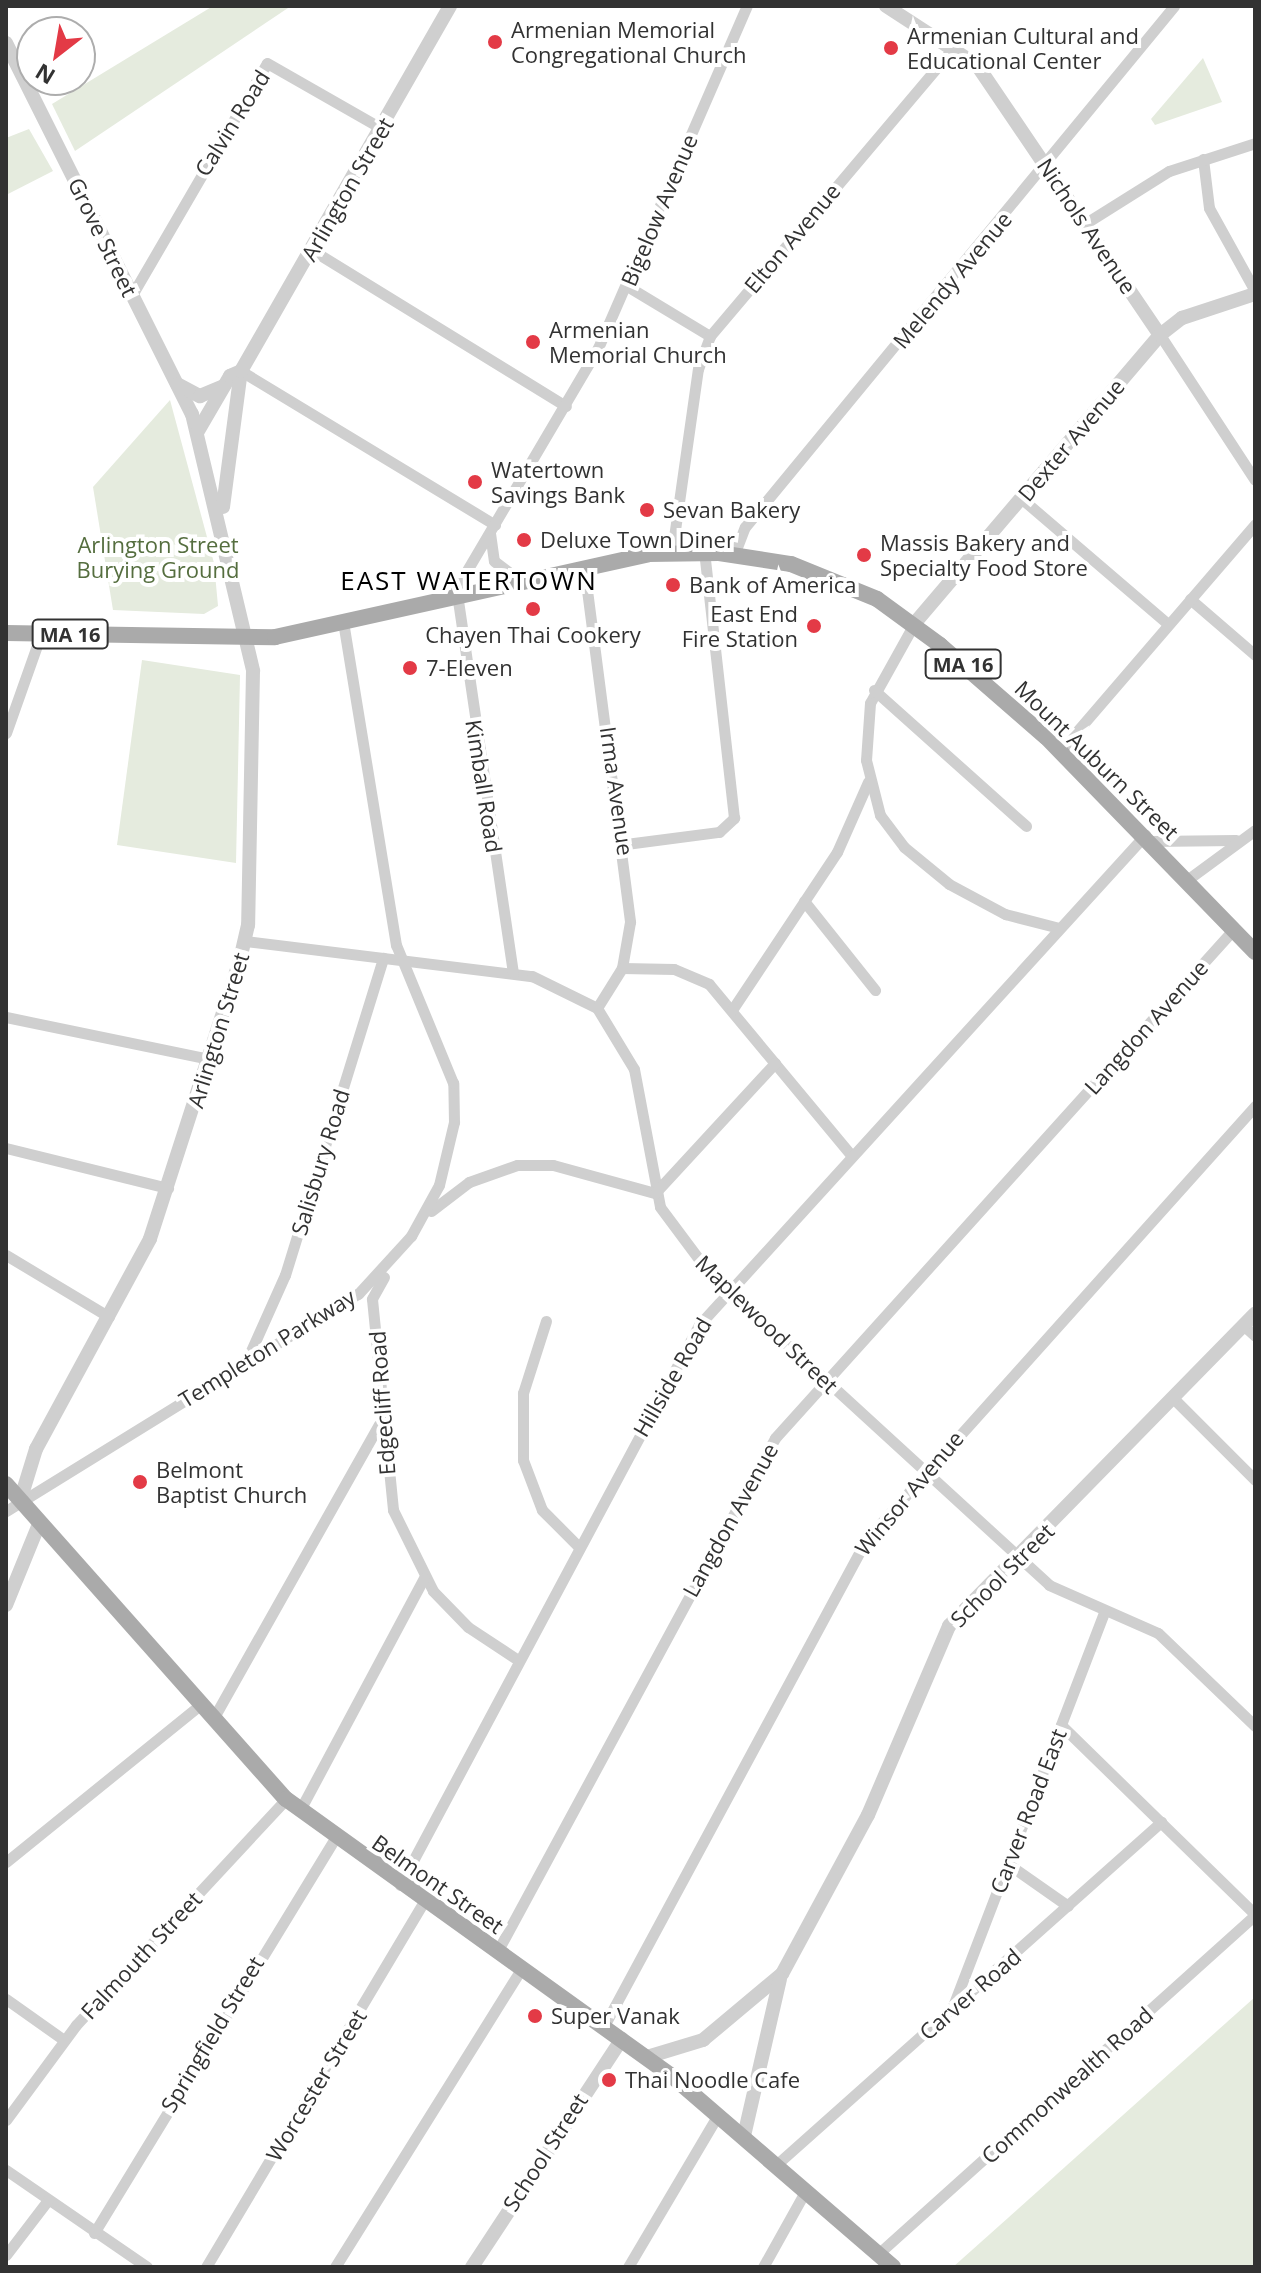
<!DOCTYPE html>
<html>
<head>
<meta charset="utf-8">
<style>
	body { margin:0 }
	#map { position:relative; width:1261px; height:2273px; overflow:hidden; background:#fff; font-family:"Open Sans",sans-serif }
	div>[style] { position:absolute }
	.green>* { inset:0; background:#e5ebde }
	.minor>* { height:11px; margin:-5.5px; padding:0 5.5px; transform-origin:5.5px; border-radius:5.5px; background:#cfcfcf }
	.tertiary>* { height:14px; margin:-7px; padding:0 7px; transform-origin:7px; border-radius:7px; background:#cfcfcf }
	.primary>* { height:16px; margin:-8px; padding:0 8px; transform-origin:8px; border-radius:8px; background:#aaa }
	.dots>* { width:22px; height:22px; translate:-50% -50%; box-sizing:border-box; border:4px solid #fff; border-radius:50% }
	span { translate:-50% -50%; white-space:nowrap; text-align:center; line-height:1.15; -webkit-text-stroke:8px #fff; paint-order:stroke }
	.shield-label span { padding:2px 6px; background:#fff; border:2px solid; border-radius:6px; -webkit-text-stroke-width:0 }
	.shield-label { font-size:20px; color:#323232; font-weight:700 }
	.poi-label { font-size:22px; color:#323232 }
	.left { translate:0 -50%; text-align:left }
	.right { translate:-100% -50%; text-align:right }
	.street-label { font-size:22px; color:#323232 }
	.park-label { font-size:22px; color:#556e3f }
	.quarter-label { font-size:26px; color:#000; letter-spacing:2px }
	.frame { position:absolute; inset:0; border:8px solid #323232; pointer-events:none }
	.north { position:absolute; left:16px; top:16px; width:80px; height:80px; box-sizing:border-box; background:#fff; border:2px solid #adadad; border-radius:50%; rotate:211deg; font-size:22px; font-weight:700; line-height:32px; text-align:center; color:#323232 }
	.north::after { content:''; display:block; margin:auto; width:28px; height:36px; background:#e33a46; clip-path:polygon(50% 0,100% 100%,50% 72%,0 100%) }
</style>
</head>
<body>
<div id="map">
	<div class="green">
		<div style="clip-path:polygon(213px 6px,291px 6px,75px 151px,52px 104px)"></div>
		<div style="clip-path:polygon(1203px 58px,1222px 102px,1155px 125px,1151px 119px)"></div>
		<div style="clip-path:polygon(29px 129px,53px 171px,6px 195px,6px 138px)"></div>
		<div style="clip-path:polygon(170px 400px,214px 563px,218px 606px,204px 614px,113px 610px,93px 487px)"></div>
		<div style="clip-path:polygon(142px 660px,240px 675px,236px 863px,117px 845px)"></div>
		<div style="clip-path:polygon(1255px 1997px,1255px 2267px,953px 2267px)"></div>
	</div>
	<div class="minor">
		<div style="left:1203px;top:159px;width:49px;rotate:83deg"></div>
		<div style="left:1209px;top:208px;width:95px;rotate:61deg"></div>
		<div style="left:1086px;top:223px;width:98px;rotate:-32.1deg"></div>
		<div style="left:1169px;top:171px;width:90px;rotate:-18deg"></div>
		<div style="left:312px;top:250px;width:298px;rotate:31.6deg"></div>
		<div style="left:627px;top:286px;width:97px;rotate:31.1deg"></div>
		<div style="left:132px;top:295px;width:268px;rotate:-59.8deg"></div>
		<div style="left:267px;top:63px;width:131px;rotate:29.7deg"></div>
		<div style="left:1160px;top:335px;width:173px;rotate:56.8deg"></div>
		<div style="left:241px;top:371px;width:297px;rotate:31.2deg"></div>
		<div style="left:1022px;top:499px;width:192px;rotate:40.6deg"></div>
		<div style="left:490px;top:533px;width:28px;rotate:82deg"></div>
		<div style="left:494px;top:561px;width:34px;rotate:37deg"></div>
		<div style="left:672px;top:551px;width:184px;rotate:-81.9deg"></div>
		<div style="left:698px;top:369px;width:35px;rotate:-70deg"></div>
		<div style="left:710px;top:336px;width:380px;rotate:-49.8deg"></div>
		<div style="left:734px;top:555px;width:30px;rotate:-69deg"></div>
		<div style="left:745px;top:527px;width:675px;rotate:-50.53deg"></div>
		<div style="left:584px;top:567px;width:358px;rotate:82.6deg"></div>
		<div style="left:630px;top:922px;width:47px;rotate:99.9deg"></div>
		<div style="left:622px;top:968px;width:47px;rotate:122deg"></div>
		<div style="left:1190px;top:599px;width:86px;rotate:40.7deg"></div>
		<div style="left:914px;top:624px;width:90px;rotate:119.1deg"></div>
		<div style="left:870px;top:703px;width:57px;rotate:94deg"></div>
		<div style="left:866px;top:760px;width:57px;rotate:75.7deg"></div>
		<div style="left:880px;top:815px;width:40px;rotate:53deg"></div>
		<div style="left:904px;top:847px;width:58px;rotate:39.4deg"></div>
		<div style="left:949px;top:884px;width:64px;rotate:28.2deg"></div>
		<div style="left:1005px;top:914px;width:56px;rotate:14.5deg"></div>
		<div style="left:874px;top:690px;width:204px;rotate:41.8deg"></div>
		<div style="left:6px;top:733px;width:105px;rotate:-70.5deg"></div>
		<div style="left:1060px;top:751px;width:299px;rotate:-49.3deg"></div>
		<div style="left:1151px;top:841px;width:85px;rotate:-0.7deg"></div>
		<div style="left:626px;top:844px;width:94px;rotate:-7.4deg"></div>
		<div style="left:719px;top:832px;width:21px;rotate:-43deg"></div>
		<div style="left:734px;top:818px;width:268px;rotate:-96.4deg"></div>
		<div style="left:1187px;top:880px;width:84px;rotate:-36.3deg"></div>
		<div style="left:804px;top:901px;width:114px;rotate:51.4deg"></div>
		<div style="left:245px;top:941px;width:289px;rotate:7deg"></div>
		<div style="left:532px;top:976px;width:72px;rotate:26.2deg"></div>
		<div style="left:597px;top:1008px;width:71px;rotate:58.8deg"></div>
		<div style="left:634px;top:1069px;width:140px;rotate:79.3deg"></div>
		<div style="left:660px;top:1207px;width:84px;rotate:53.3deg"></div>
		<div style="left:710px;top:1274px;width:460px;rotate:42.5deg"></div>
		<div style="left:1049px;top:1585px;width:119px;rotate:23.8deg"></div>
		<div style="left:1158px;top:1633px;width:134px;rotate:43.8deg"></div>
		<div style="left:622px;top:968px;width:52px;rotate:1.1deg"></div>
		<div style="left:674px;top:969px;width:38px;rotate:23deg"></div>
		<div style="left:709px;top:984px;width:222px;rotate:50.3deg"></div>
		<div style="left:513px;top:973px;width:388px;rotate:-98.4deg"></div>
		<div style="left:456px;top:589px;width:280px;rotate:-59.5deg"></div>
		<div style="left:598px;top:348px;width:373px;rotate:-66.5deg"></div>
		<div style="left:732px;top:1010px;width:190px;rotate:-56.4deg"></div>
		<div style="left:837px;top:852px;width:77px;rotate:-66.1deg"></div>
		<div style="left:6px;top:1017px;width:207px;rotate:11.7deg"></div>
		<div style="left:6px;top:1148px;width:167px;rotate:13.9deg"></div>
		<div style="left:431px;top:1211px;width:48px;rotate:-37.3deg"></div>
		<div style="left:469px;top:1182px;width:51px;rotate:-19.5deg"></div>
		<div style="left:517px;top:1165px;width:36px"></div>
		<div style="left:553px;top:1165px;width:106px;rotate:15.4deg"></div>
		<div style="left:655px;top:1193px;width:177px;rotate:-47.3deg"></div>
		<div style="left:6px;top:1255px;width:120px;rotate:31deg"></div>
		<div style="left:384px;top:1277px;width:25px;rotate:119deg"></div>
		<div style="left:372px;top:1299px;width:212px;rotate:84.3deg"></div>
		<div style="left:393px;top:1510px;width:90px;rotate:63.7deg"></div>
		<div style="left:433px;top:1591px;width:50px;rotate:45.8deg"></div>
		<div style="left:468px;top:1627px;width:60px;rotate:33.4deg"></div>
		<div style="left:546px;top:1321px;width:76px;rotate:107.7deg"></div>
		<div style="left:523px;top:1393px;width:67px;rotate:90deg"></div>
		<div style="left:523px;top:1460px;width:53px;rotate:69.2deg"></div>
		<div style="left:542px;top:1510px;width:52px;rotate:45deg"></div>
		<div style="left:1244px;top:1326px;width:15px;rotate:42deg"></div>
		<div style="left:246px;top:1362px;width:95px;rotate:-65.9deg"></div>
		<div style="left:285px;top:1275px;width:332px;rotate:-72.8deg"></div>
		<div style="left:1176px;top:1401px;width:112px;rotate:45deg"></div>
		<div style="left:6px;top:1511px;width:414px;rotate:-31.7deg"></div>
		<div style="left:358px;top:1294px;width:79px;rotate:-47.6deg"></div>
		<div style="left:411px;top:1236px;width:58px;rotate:-61.2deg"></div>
		<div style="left:439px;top:1185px;width:65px;rotate:-76.6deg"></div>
		<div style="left:454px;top:1122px;width:39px;rotate:-91deg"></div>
		<div style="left:453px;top:1083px;width:149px;rotate:-112.4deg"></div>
		<div style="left:396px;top:945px;width:323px;rotate:-99.3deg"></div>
		<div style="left:213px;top:1719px;width:338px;rotate:-60.6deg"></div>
		<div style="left:1061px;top:1725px;width:271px;rotate:44.3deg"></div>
		<div style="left:300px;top:1810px;width:263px;rotate:-61.9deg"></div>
		<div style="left:6px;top:1862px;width:250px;rotate:-39deg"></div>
		<div style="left:1008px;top:1864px;width:73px;rotate:35deg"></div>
		<div style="left:400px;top:1885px;width:635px;rotate:-61.9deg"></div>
		<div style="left:699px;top:1325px;width:663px;rotate:-47.69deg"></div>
		<div style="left:497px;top:1952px;width:584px;rotate:-61.59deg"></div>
		<div style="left:775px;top:1438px;width:684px;rotate:-47.96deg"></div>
		<div style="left:6px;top:1999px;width:71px;rotate:35.3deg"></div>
		<div style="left:953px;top:2006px;width:423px;rotate:-69deg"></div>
		<div style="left:604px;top:2026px;width:552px;rotate:-61.67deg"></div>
		<div style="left:866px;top:1540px;width:583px;rotate:-48.13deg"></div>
		<div style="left:6px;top:2120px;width:118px;rotate:-53.6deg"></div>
		<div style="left:76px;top:2025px;width:309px;rotate:-47.1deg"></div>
		<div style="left:776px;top:2165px;width:516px;rotate:-41.7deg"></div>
		<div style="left:6px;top:2170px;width:171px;rotate:34.5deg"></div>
		<div style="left:94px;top:2233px;width:463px;rotate:-58.6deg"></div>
		<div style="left:878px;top:2254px;width:507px;rotate:-41.96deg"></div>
		<div style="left:6px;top:2255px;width:69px;rotate:-52.6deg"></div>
		<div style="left:206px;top:2267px;width:425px;rotate:-59.2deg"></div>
		<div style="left:335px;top:2267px;width:351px;rotate:-58deg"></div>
		<div style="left:628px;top:2267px;width:177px;rotate:-59.4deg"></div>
		<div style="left:763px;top:2267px;width:88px;rotate:-60.8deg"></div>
	</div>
	<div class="tertiary">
		<div style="left:886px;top:6px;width:108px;rotate:33deg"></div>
		<div style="left:977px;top:65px;width:326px;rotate:55.9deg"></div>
		<div style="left:6px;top:43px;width:415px;rotate:63.4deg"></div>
		<div style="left:192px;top:414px;width:264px;rotate:76.6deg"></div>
		<div style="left:253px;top:671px;width:254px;rotate:91.1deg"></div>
		<div style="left:248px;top:925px;width:36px;rotate:103deg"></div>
		<div style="left:240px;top:960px;width:293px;rotate:107.9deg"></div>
		<div style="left:150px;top:1239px;width:239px;rotate:118.5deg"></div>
		<div style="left:36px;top:1449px;width:54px;rotate:107.1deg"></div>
		<div style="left:177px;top:384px;width:26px;rotate:28deg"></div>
		<div style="left:200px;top:396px;width:26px;rotate:-23deg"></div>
		<div style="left:198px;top:431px;width:64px;rotate:-59.8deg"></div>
		<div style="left:230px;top:376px;width:12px;rotate:-24deg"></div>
		<div style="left:223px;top:507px;width:137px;rotate:-82.5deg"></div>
		<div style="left:241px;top:371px;width:421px;rotate:-60.2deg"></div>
		<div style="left:914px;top:624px;width:380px;rotate:-49.6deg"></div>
		<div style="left:1160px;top:335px;width:28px;rotate:-38deg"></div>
		<div style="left:1182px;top:318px;width:77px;rotate:-18.2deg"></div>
		<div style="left:6px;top:1605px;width:87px;rotate:-67.8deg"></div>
		<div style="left:647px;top:2057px;width:59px;rotate:-16.9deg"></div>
		<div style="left:703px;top:2040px;width:103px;rotate:-39.9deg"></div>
		<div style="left:782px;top:1974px;width:181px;rotate:-61.6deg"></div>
		<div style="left:868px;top:1815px;width:206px;rotate:-66.8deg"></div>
		<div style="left:949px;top:1626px;width:437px;rotate:-45.6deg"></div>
		<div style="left:744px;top:2136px;width:161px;rotate:-77.1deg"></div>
		<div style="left:472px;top:2267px;width:273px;rotate:-56.7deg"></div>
	</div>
	<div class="primary">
		<div style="left:6px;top:633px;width:269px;rotate:0.9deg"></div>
		<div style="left:275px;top:637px;width:382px;rotate:-12.5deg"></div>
		<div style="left:648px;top:554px;width:71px;rotate:-0.8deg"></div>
		<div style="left:719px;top:553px;width:73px;rotate:8.7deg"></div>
		<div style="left:791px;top:564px;width:93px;rotate:22.1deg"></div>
		<div style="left:877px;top:599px;width:78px;rotate:36.1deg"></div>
		<div style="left:940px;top:645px;width:140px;rotate:41deg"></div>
		<div style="left:1046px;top:737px;width:300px;rotate:45.8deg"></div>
		<div style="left:6px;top:1484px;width:421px;rotate:48.4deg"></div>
		<div style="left:286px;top:1799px;width:477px;rotate:35.7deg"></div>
		<div style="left:673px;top:2077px;width:291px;rotate:40.8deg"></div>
	</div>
	<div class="dots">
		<div style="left:495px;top:42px;background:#e33a46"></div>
		<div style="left:891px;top:48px;background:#e33a46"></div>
		<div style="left:533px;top:342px;background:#e33a46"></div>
		<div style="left:475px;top:482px;background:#e33a46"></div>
		<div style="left:647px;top:510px;background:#e33a46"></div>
		<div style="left:524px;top:540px;background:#e33a46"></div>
		<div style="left:864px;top:555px;background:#e33a46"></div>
		<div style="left:673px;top:585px;background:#e33a46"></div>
		<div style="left:533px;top:609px;background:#e33a46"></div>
		<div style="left:814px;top:626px;background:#e33a46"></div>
		<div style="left:410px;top:668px;background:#e33a46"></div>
		<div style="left:140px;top:1482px;background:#e33a46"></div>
		<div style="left:535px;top:2016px;background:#e33a46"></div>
		<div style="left:609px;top:2080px;background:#e33a46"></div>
	</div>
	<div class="shield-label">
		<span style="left:70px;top:634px">MA 16</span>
		<span style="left:963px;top:664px">MA 16</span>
	</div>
	<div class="poi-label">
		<span class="left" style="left:511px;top:42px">Armenian Memorial<br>Congregational Church</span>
		<span class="left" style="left:907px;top:48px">Armenian Cultural and<br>Educational Center</span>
		<span class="left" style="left:549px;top:342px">Armenian<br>Memorial Church</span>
		<span class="left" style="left:491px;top:482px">Watertown<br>Savings Bank</span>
		<span class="left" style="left:663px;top:510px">Sevan Bakery</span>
		<span class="left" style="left:540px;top:540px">Deluxe Town Diner</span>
		<span class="left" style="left:880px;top:555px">Massis Bakery and<br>Specialty Food Store</span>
		<span class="left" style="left:689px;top:585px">Bank of America</span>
		<span class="right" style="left:798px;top:626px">East End<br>Fire Station</span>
		<span style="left:533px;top:635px">Chayen Thai Cookery</span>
		<span class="left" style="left:426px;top:668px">7-Eleven</span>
		<span class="left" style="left:156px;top:1482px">Belmont<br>Baptist Church</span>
		<span class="left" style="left:551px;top:2016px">Super Vanak</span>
		<span class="left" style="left:625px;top:2080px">Thai Noodle Cafe</span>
	</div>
	<div class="street-label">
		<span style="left:232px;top:123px;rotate:-58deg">Calvin Road</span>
		<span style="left:347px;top:189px;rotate:-60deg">Arlington Street</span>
		<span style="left:659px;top:210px;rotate:-67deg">Bigelow Avenue</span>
		<span style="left:1087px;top:226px;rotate:56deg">Nichols Avenue</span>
		<span style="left:103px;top:237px;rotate:64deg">Grove Street</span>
		<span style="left:792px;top:238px;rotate:-50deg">Elton Avenue</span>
		<span style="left:952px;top:280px;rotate:-50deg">Melendy Avenue</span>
		<span style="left:1071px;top:440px;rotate:-50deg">Dexter Avenue</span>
		<span style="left:1097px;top:760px;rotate:44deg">Mount Auburn Street</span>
		<span style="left:484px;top:786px;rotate:81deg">Kimball Road</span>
		<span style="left:617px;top:791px;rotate:82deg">Irma Avenue</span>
		<span style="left:1146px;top:1027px;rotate:-48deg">Langdon Avenue</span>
		<span style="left:218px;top:1030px;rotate:-73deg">Arlington Street</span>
		<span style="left:320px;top:1162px;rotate:-73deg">Salisbury Road</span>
		<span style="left:767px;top:1324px;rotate:44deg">Maplewood Street</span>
		<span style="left:267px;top:1348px;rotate:-32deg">Templeton Parkway</span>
		<span style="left:672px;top:1377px;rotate:-60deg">Hillside Road</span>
		<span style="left:382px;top:1403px;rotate:-94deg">Edgecliff Road</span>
		<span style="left:909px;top:1493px;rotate:-50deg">Winsor Avenue</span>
		<span style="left:730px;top:1520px;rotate:-61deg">Langdon Avenue</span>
		<span style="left:1002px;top:1575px;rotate:-45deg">School Street</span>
		<span style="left:1028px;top:1811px;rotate:-69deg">Carver Road East</span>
		<span style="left:438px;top:1884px;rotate:35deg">Belmont Street</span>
		<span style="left:141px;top:1955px;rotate:-47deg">Falmouth Street</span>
		<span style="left:970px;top:1994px;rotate:-41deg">Carver Road</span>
		<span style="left:212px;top:2034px;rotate:-59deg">Springfield Street</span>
		<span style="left:316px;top:2085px;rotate:-59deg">Worcester Street</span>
		<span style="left:1067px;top:2085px;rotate:-42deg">Commonwealth Road</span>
		<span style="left:545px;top:2152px;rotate:-57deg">School Street</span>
	</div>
	<div class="park-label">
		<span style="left:158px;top:557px">Arlington Street<br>Burying Ground</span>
	</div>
	<div class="quarter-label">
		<span style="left:469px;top:581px">EAST WATERTOWN</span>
	</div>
	<div class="frame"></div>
	<div class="north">N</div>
</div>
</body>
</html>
